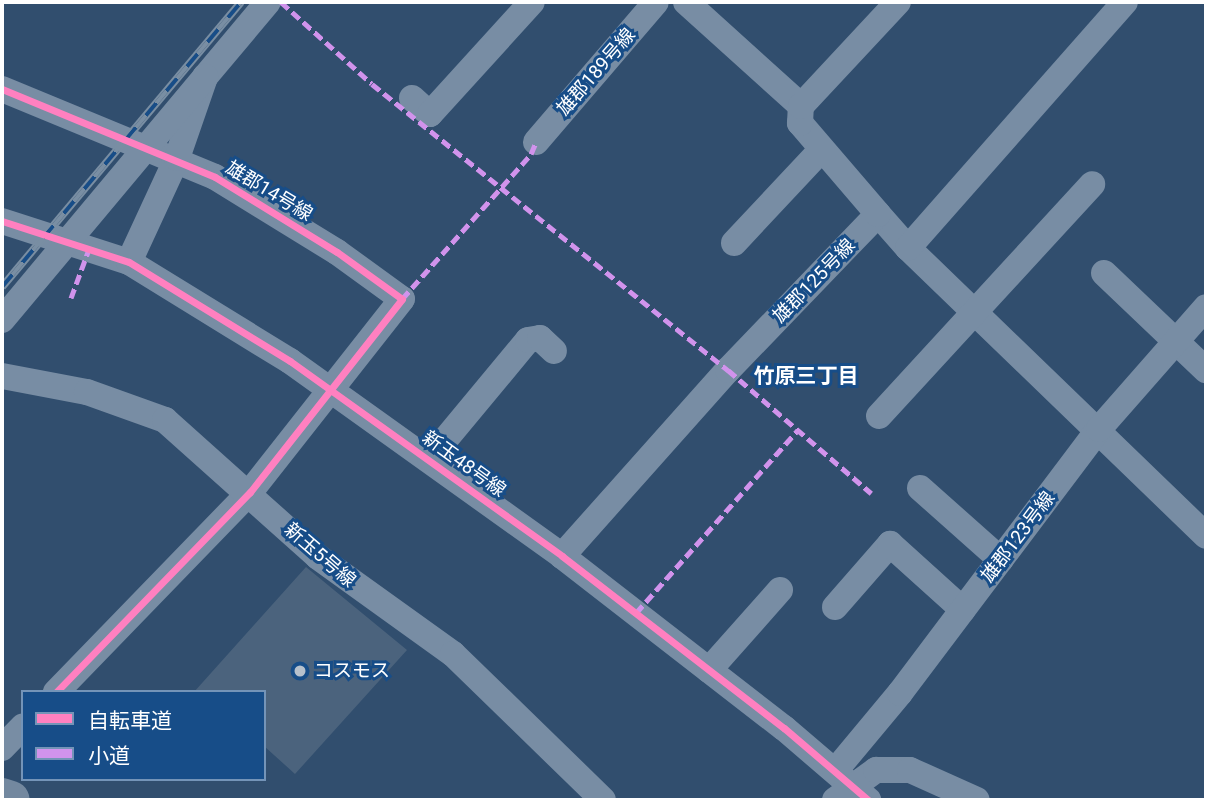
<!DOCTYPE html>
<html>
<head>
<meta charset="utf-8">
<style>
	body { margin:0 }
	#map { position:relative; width:1208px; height:802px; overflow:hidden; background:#314e6e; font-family:Roboto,"Noto Sans JP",sans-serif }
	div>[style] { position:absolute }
	.building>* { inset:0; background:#4b637d }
	.street>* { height:26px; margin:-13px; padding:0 13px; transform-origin:13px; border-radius:13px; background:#788da4 }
	.secondary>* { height:38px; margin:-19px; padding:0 19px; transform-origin:19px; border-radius:19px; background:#73889f }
	.rail>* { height:8px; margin-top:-4px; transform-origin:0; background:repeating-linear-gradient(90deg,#174d88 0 16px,#798ea3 0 32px); box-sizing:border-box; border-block:2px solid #798ea3 }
	.quiet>* { height:5px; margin-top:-2.5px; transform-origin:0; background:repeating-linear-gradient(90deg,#d193ec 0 10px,transparent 0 15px) }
	.cycleway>* { height:7px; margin:-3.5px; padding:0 3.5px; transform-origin:3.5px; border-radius:3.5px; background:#ff80c0 }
	.dots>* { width:19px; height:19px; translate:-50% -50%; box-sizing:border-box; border:4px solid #174d88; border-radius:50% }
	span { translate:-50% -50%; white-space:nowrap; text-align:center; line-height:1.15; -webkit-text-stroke:6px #174d88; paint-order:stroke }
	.street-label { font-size:19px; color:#fff }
	.poi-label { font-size:19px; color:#fff }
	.left { translate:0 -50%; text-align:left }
	.neighbourhood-label { font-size:21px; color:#fff; font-weight:700 }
	.frame { position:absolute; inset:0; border:4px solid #fff; pointer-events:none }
	.legend { position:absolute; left:21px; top:690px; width:245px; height:91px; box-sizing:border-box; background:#174d88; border:2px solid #7494b8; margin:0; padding:9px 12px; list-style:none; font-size:21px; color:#fff }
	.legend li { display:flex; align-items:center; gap:14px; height:35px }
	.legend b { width:35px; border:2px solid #7494b8 }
</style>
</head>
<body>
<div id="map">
	<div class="building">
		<div style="clip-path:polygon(306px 567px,407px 650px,295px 774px,264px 746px,264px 692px,194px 692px)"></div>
	</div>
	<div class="street">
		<div style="left:686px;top:2px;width:155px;rotate:42.1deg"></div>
		<div style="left:2px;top:89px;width:230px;rotate:22.4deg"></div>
		<div style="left:215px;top:177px;width:143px;rotate:31.6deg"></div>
		<div style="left:337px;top:252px;width:80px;rotate:35.9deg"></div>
		<div style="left:402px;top:299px;width:246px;rotate:128.2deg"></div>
		<div style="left:250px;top:492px;width:279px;rotate:134.1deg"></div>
		<div style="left:412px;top:98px;width:24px;rotate:42deg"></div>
		<div style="left:430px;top:114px;width:151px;rotate:-47.7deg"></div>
		<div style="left:536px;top:142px;width:184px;rotate:-49.4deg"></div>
		<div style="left:878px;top:214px;width:45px;rotate:48.6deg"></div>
		<div style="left:908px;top:248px;width:414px;rotate:44deg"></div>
		<div style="left:2px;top:221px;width:133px;rotate:17.9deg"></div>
		<div style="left:129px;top:262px;width:189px;rotate:31.6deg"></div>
		<div style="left:290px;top:361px;width:335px;rotate:35.6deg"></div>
		<div style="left:562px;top:556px;width:281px;rotate:37.8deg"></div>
		<div style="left:784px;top:728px;width:111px;rotate:40.6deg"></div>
		<div style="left:734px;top:243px;width:127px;rotate:-46.9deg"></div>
		<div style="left:908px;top:248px;width:328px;rotate:-48.6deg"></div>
		<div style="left:129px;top:262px;width:115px;rotate:-65.2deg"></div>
		<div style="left:177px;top:158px;width:86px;rotate:-70.9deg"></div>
		<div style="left:205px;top:77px;width:98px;rotate:-50deg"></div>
		<div style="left:1104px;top:273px;width:141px;rotate:43.6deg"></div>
		<div style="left:2px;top:320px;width:317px;rotate:-50.1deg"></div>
		<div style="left:2px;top:376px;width:86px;rotate:10.7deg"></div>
		<div style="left:87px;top:392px;width:83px;rotate:19.7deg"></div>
		<div style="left:165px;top:420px;width:205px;rotate:41.8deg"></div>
		<div style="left:318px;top:557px;width:166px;rotate:35.7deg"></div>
		<div style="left:453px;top:654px;width:209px;rotate:44.2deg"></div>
		<div style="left:879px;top:416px;width:315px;rotate:-47.4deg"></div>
		<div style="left:430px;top:458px;width:153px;rotate:-50.3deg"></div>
		<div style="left:528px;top:340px;width:12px;rotate:-9deg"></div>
		<div style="left:540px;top:338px;width:19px;rotate:43deg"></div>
		<div style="left:920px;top:488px;width:108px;rotate:41.6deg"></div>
		<div style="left:562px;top:556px;width:249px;rotate:-48.3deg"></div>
		<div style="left:728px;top:370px;width:216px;rotate:-46.1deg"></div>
		<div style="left:878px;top:214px;width:120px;rotate:-130.6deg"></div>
		<div style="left:800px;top:123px;width:17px;rotate:-87deg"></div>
		<div style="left:801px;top:106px;width:142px;rotate:-47deg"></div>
		<div style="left:835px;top:607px;width:84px;rotate:-48.9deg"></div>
		<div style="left:890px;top:544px;width:98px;rotate:42.1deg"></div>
		<div style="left:709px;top:670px;width:107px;rotate:-48.4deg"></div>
		<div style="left:2px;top:748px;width:30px;rotate:-46deg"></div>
		<div style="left:835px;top:771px;width:102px;rotate:-50.2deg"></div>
		<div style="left:900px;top:693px;width:331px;rotate:-53deg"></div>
		<div style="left:1099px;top:429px;width:162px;rotate:-48.7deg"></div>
		<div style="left:835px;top:800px;width:51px;rotate:-36.2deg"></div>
		<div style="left:876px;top:770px;width:34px"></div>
		<div style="left:910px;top:770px;width:73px;rotate:24.1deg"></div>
	</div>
	<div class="secondary">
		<div style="left:2px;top:797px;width:9px;rotate:18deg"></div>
	</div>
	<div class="rail">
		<div style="left:2px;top:287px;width:372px;rotate:-50deg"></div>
	</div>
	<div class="quiet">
		<div style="left:281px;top:2px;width:122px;rotate:42deg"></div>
		<div style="left:372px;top:84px;width:457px;rotate:38.8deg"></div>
		<div style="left:728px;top:370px;width:189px;rotate:40.7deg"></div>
		<div style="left:71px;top:298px;width:52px;rotate:-69.8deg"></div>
		<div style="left:402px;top:299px;width:194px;rotate:-48.3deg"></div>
		<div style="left:531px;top:154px;width:13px;rotate:-67deg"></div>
		<div style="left:636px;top:613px;width:244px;rotate:-48.5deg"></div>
	</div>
	<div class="cycleway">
		<div style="left:2px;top:89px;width:230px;rotate:22.4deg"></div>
		<div style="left:215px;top:177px;width:143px;rotate:31.6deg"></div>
		<div style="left:337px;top:252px;width:80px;rotate:35.9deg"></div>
		<div style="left:402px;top:299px;width:246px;rotate:128.2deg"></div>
		<div style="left:250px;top:492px;width:279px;rotate:134.1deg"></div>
		<div style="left:2px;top:221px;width:133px;rotate:17.9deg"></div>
		<div style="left:129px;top:262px;width:189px;rotate:31.6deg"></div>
		<div style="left:290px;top:361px;width:335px;rotate:35.6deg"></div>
		<div style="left:562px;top:556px;width:281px;rotate:37.8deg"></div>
		<div style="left:784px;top:728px;width:111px;rotate:40.6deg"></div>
	</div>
	<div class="dots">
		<div style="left:300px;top:671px;background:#b7c1cc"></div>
	</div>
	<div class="street-label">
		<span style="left:596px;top:72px;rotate:-49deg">雄郡189号線</span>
		<span style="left:269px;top:191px;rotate:31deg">雄郡14号線</span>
		<span style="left:814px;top:281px;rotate:-46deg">雄郡125号線</span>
		<span style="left:464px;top:464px;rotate:36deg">新玉48号線</span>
		<span style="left:1018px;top:537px;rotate:-53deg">雄郡123号線</span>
		<span style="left:320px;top:555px;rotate:41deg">新玉5号線</span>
	</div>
	<div class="poi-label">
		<span class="left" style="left:314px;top:671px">コスモス</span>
	</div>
	<div class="neighbourhood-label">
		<span style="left:806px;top:376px">竹原三丁目</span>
	</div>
	<div class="frame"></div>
	<ul class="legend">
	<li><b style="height:9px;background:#ff80c0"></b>自転車道</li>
	<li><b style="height:9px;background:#d193ec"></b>小道</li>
	</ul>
</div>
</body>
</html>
